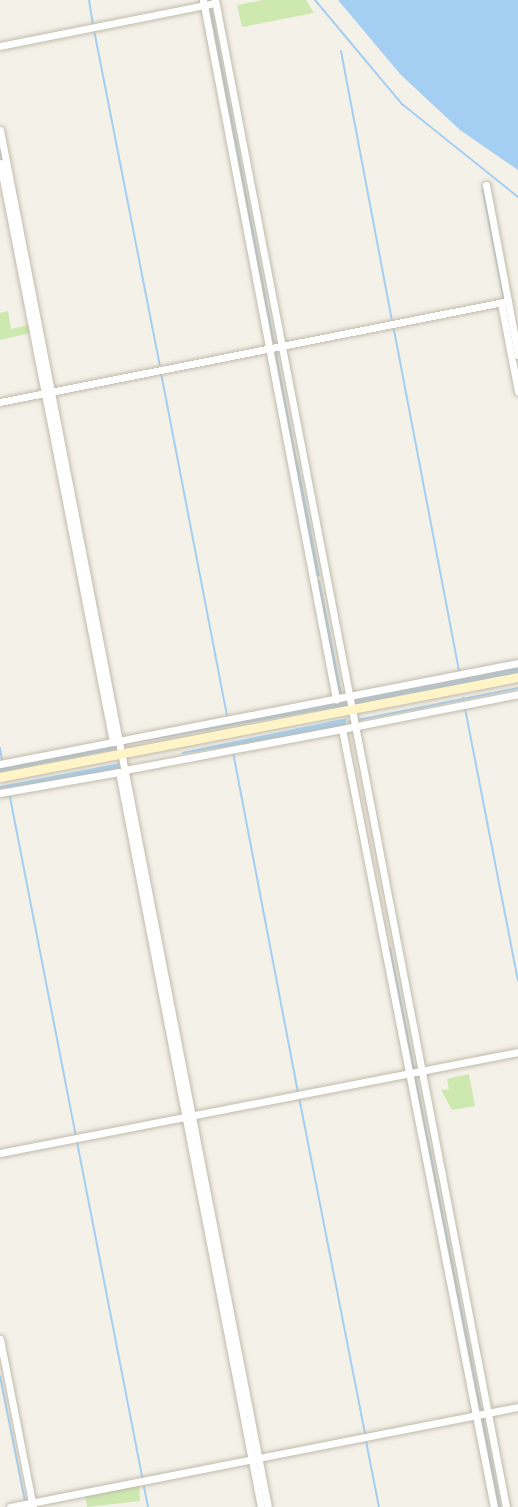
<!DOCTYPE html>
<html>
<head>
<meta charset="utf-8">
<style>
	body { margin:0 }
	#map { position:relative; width:518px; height:1507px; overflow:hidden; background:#f4f1e8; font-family:"Fira Sans Condensed",sans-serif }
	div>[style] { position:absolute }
	.green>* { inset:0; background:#cde9b0 }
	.water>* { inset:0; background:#a4cff2 }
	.stream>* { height:2px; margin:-1px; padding:0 1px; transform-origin:1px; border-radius:1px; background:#a4cff2 }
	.canal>* { height:7px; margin:-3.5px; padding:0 3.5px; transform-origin:3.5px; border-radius:3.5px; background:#a4cff2 }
	.roads { filter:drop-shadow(0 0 2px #c0baab) drop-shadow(0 0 2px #c0baab) }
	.street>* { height:7px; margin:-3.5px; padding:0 3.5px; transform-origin:3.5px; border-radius:3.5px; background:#fff }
	.secondary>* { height:9px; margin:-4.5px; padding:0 4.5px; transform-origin:4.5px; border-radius:4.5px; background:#fff4c8 }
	span { translate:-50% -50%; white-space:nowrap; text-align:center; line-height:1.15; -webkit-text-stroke:5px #fff; paint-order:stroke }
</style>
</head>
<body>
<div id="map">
	<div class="green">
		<div style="clip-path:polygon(263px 0,306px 0,314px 13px,242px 27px,237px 5px)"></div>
		<div style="clip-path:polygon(8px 311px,11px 329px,29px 325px,30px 333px,0 340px,0 313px)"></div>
		<div style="clip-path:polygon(469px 1074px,475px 1106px,452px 1110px,441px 1090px,449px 1089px,447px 1079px)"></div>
		<div style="clip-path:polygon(139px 1483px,140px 1501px,87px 1507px,85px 1494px)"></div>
	</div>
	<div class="water">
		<div style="clip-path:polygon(338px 0,518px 0,518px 170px,460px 130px,401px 75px)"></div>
		<div style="clip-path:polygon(298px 462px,320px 576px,316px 577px,295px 463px)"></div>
		<div style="clip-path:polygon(320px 580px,342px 694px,339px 694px,317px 581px)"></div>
		<div style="clip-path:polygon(343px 700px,344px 706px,122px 745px,124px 742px)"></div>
		<div style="clip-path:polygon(347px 718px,345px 727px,182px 754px,182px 752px)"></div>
		<div style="clip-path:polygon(116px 745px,117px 749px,0 772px,0 766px)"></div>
		<div style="clip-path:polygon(120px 763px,122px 770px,0 789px,0 786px)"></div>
	</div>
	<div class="stream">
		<div style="left:89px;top:0;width:24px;rotate:81deg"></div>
		<div style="left:209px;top:0;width:473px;rotate:79.3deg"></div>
		<div style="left:315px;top:0;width:136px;rotate:50.1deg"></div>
		<div style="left:402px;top:104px;width:149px;rotate:38.7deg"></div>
		<div style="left:94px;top:30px;width:342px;rotate:78.9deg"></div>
		<div style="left:341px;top:51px;width:276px;rotate:79.3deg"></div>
		<div style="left:0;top:148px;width:15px;rotate:79deg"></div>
		<div style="left:483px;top:190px;width:111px;rotate:79.1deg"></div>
		<div style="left:505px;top:305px;width:34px;rotate:80deg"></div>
		<div style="left:394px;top:330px;width:348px;rotate:79.2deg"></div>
		<div style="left:161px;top:373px;width:350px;rotate:79.1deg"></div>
		<div style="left:463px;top:698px;width:288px;rotate:79deg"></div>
		<div style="left:348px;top:722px;width:173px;rotate:-11.3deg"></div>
		<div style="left:0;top:748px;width:13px;rotate:81deg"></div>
		<div style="left:233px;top:752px;width:346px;rotate:79.2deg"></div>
		<div style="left:9px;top:792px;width:728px;rotate:79deg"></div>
		<div style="left:390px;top:948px;width:123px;rotate:78.8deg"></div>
		<div style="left:415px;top:1075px;width:440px;rotate:78.9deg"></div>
		<div style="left:299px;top:1097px;width:343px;rotate:78.9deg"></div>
		<div style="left:0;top:1376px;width:127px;rotate:78.7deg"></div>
		<div style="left:366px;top:1441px;width:67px;rotate:78.9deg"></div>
	</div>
	<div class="canal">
		<div style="left:335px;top:705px;width:187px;rotate:-11.1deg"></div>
	</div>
	<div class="roads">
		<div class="street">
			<div style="left:203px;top:0;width:712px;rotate:79.23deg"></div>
			<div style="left:215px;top:0;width:1535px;rotate:79.07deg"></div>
			<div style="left:0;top:46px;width:219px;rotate:-11.3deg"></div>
			<div style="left:0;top:130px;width:1403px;rotate:78.99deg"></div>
			<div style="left:0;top:163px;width:590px;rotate:78.96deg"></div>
			<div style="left:486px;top:185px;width:173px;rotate:79.3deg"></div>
			<div style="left:501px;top:303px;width:90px;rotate:79.1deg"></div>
			<div style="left:0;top:402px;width:518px;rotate:-11.24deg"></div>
			<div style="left:342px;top:729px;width:179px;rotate:-11.2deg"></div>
			<div style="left:0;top:764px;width:528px;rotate:-11.03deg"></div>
			<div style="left:125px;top:770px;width:221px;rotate:-10.7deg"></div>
			<div style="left:342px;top:729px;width:793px;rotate:78.95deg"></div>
			<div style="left:0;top:793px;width:121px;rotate:-10deg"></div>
			<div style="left:119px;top:772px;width:749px;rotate:79.07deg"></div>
			<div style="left:0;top:1153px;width:528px;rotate:-11.03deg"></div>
			<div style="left:0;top:1339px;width:171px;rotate:78.9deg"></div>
			<div style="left:10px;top:1507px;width:518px;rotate:-11.14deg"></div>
		</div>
		<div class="secondary">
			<div style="left:0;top:777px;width:528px;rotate:-10.93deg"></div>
		</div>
	</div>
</div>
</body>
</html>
